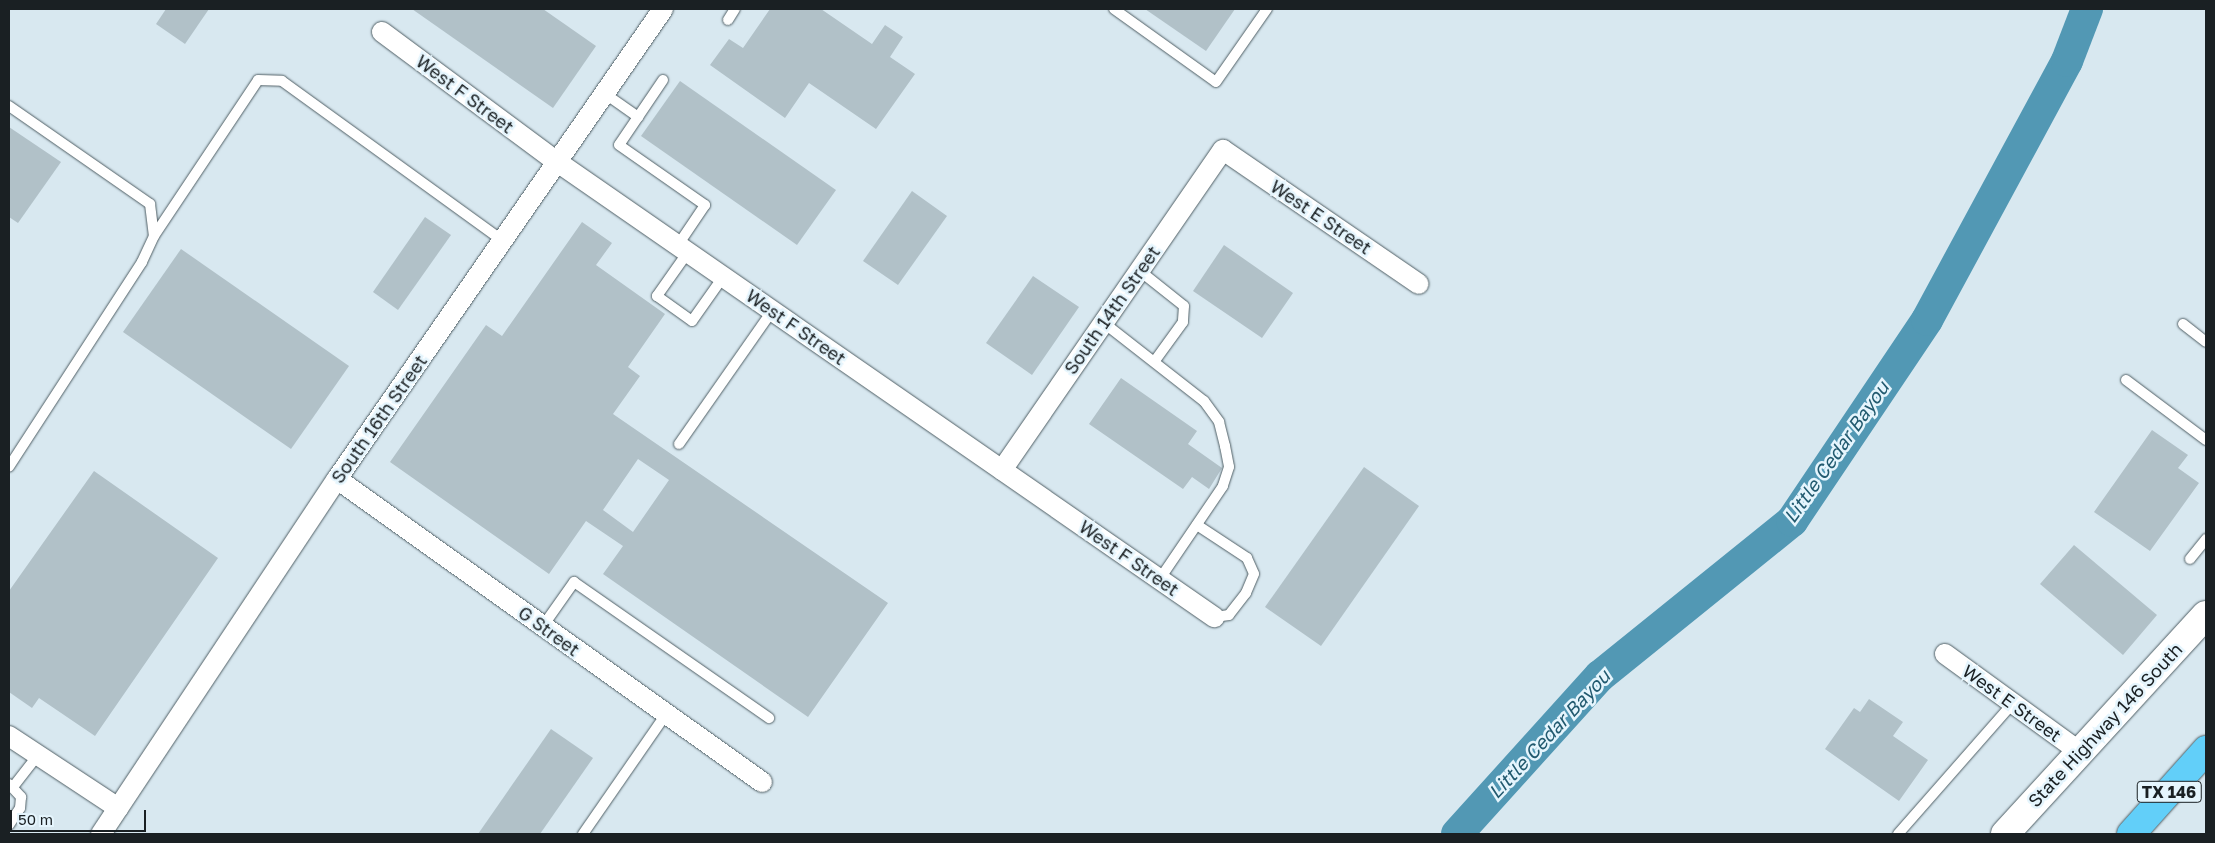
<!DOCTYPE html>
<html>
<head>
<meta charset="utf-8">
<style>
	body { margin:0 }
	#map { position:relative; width:2215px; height:843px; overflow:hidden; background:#d8e8f0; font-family:"Golos Text",sans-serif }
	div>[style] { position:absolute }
	.river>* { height:32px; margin:-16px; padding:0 16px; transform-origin:16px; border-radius:16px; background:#5298b4 }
	.building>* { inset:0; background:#b1c1c8 }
	.roads { filter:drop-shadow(0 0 1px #505f65) drop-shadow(0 0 1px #505f65) }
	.service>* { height:10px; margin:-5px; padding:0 5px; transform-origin:5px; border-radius:5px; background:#fff }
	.minor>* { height:20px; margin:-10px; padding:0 10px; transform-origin:10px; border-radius:10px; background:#fff }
	.secondary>* { height:28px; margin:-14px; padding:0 14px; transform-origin:14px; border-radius:14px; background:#fff }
	.motorway>* { height:28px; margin:-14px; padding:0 14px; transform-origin:14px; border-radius:14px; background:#62cff9 }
	span { translate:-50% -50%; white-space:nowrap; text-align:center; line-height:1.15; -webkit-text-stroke:5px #e5f5fd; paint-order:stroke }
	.shield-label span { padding:1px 4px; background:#e5f5fd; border:1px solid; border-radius:4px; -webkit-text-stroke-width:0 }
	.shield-label { font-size:16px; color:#1a2023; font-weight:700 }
	.street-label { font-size:18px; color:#1a2023 }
	.water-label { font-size:19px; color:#225a6f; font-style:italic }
	.frame { position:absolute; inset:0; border:10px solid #1a2023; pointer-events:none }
	.scale { position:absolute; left:10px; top:810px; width:136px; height:22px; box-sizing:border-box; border:2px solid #1a2023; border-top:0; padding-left:6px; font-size:15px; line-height:18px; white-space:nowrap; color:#1a2023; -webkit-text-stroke:4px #e5f5fd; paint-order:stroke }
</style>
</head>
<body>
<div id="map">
	<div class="river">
		<div style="left:1457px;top:834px;width:213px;rotate:-47.9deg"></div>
		<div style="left:1600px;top:676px;width:247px;rotate:-38.9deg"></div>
		<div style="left:1792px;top:521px;width:242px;rotate:-56.1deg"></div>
		<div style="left:1927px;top:320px;width:294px;rotate:-61.6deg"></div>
		<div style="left:2067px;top:61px;width:56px;rotate:-69deg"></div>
	</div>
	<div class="building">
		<div style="clip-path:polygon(166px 9px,209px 9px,185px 44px,156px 24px)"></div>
		<div style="clip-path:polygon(412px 9px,543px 9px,596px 46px,553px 108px)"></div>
		<div style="clip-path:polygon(770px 9px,821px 9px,872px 44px,885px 25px,903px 37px,890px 57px,915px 74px,876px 129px,809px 83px,785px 118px,710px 65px,729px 39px,743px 48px)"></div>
		<div style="clip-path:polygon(1145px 9px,1235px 9px,1206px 51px)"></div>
		<div style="clip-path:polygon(680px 81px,836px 190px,797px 245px,641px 136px)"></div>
		<div style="clip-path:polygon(9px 127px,61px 162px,18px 223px,9px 217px)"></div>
		<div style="clip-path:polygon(912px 191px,947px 216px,898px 285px,863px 261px)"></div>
		<div style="clip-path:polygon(425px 217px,451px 235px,398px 310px,373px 292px)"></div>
		<div style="clip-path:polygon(evenodd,582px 222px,612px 243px,596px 265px,665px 314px,628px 367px,640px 376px,613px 414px,888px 603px,808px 717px,603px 574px,623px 546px,586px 521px,549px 574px,390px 462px,486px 325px,502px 336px,582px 222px,638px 459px,669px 480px,633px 532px,603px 510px,638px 459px)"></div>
		<div style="clip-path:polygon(1224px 245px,1293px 293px,1262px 338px,1193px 291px)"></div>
		<div style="clip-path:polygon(181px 249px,349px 366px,291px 449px,123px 332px)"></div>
		<div style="clip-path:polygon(1033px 276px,1079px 307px,1032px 375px,986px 343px)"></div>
		<div style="clip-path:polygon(1121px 378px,1197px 431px,1188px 444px,1222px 468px,1209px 489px,1192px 477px,1183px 489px,1089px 424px)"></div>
		<div style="clip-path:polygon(2152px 430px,2188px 455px,2178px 468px,2199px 483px,2150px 551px,2094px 512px)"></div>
		<div style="clip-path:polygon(1364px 467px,1419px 506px,1321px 646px,1265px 607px)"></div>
		<div style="clip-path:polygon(94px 471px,218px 558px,95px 736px,39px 698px,32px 708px,9px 692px,9px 591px)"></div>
		<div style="clip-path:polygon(2074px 545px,2157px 615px,2123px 655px,2040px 584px)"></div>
		<div style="clip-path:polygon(1869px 699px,1903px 722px,1893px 736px,1928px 760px,1899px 801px,1825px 749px,1854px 708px,1860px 712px)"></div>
		<div style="clip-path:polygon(551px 729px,593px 758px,540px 834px,478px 834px)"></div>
	</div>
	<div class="roads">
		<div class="service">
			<div style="left:1114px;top:9px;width:125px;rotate:35.6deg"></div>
			<div style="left:1216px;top:82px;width:89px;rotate:-55.1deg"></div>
			<div style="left:728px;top:20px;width:13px;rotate:-58deg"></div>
			<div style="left:663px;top:80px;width:78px;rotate:124.1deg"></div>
			<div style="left:619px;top:145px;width:105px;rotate:34.9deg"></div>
			<div style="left:705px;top:205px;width:48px;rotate:124deg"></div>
			<div style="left:604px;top:93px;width:42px;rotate:35.2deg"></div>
			<div style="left:9px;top:106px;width:172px;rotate:34.8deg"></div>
			<div style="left:150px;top:204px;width:32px;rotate:83deg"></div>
			<div style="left:154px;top:236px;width:29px;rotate:115deg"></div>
			<div style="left:142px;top:262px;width:244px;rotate:123deg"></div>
			<div style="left:154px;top:236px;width:187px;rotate:-56.3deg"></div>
			<div style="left:258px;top:80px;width:24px;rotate:2deg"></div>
			<div style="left:282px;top:81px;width:271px;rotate:35.9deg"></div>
			<div style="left:688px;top:252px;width:54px;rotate:125.2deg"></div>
			<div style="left:657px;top:296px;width:43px;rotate:35.5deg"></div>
			<div style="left:692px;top:321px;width:54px;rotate:-54.8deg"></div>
			<div style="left:1140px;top:271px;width:56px;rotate:38.5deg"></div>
			<div style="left:1184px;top:306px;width:16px;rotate:94deg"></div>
			<div style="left:1183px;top:322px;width:49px;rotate:125.9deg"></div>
			<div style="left:1104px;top:323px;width:127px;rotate:38deg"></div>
			<div style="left:1204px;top:401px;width:26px;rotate:54deg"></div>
			<div style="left:1219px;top:422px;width:25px;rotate:76deg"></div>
			<div style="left:1225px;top:446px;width:21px;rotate:79deg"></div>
			<div style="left:1229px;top:467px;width:20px;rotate:108deg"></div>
			<div style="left:1223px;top:486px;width:114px;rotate:124.2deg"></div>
			<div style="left:2183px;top:324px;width:29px;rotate:38deg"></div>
			<div style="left:2126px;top:380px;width:100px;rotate:36.9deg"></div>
			<div style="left:679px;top:444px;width:162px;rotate:-55deg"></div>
			<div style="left:1197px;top:525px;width:60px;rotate:33.4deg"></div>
			<div style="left:1247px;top:558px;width:17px;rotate:66deg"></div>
			<div style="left:1254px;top:574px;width:21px;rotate:113deg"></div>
			<div style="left:1246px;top:593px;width:28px;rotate:128deg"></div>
			<div style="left:1229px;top:615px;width:15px;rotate:172deg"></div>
			<div style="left:2190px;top:559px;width:26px;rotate:-51deg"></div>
			<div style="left:543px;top:626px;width:54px;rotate:-54.8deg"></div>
			<div style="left:574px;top:582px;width:238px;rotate:34.9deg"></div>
			<div style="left:9px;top:784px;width:18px;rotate:47deg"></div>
			<div style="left:21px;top:797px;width:11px;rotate:95deg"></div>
			<div style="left:20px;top:808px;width:20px;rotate:123deg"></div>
			<div style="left:13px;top:787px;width:39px;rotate:-52deg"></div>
			<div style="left:583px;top:834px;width:146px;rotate:-55.3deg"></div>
			<div style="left:1898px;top:834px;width:174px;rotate:-48.7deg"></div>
		</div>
		<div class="minor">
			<div style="left:382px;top:32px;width:217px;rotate:36.6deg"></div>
			<div style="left:556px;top:161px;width:801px;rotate:34.72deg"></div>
			<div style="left:1002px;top:470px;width:389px;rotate:-55.4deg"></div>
			<div style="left:1223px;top:150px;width:237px;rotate:34.4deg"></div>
			<div style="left:337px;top:479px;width:522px;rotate:35.49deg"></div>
			<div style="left:1945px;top:654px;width:167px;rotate:36deg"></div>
			<div style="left:9px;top:736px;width:131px;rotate:33.4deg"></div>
			<div style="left:101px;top:834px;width:426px;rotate:-56.4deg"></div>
			<div style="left:337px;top:479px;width:572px;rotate:-55.25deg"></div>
		</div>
		<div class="secondary">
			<div style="left:2005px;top:834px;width:297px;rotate:-47.5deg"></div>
		</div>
		<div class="motorway">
			<div style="left:2131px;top:834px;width:113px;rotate:-48.2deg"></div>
		</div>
	</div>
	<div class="shield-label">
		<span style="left:2169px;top:792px">TX 146</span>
	</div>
	<div class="street-label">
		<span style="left:465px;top:94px;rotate:37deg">West F Street</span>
		<span style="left:1321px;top:217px;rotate:34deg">West E Street</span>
		<span style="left:1112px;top:310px;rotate:-55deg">South 14th Street</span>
		<span style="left:796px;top:327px;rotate:35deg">West F Street</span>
		<span style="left:379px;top:419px;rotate:-55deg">South 16th Street</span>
		<span style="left:1129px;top:558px;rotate:35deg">West F Street</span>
		<span style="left:549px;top:631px;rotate:36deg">G Street</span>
		<span style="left:2012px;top:703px;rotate:36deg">West E Street</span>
		<span style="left:2105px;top:725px;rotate:-47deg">State Highway 146 South</span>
	</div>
	<div class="water-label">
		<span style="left:1836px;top:452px;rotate:-55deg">Little Cedar Bayou</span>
		<span style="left:1549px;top:734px;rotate:-47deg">Little Cedar Bayou</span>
	</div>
	<div class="frame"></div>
	<div class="scale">50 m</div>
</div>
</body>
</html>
